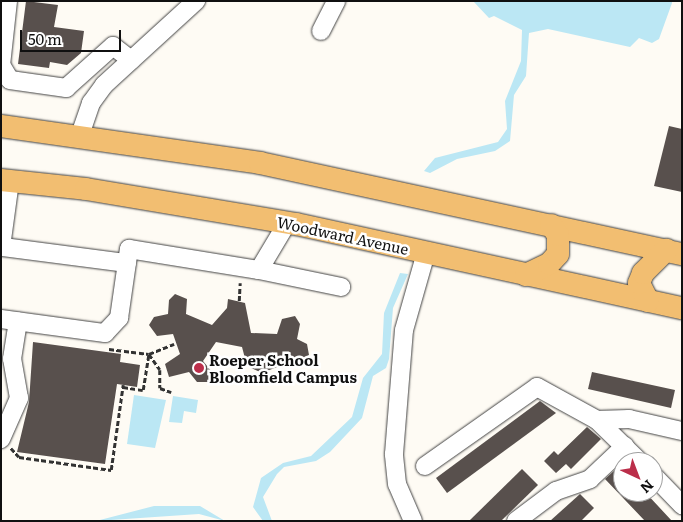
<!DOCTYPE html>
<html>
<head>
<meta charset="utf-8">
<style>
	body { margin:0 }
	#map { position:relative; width:683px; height:522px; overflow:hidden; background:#fefbf4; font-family:Literata,serif }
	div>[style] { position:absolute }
	.water>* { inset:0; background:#bbe7f4 }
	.building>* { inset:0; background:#58504d }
	.path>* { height:2.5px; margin-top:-1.25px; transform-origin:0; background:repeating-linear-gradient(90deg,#323232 0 5px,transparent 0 7.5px) }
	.roads { filter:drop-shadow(0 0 1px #434343) drop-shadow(0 0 1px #434343) }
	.minor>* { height:18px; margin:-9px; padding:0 9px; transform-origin:9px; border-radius:9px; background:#fff }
	.major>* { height:22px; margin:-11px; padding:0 11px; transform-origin:11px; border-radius:11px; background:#f2be71 }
	.dots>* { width:14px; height:14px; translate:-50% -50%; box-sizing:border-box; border:2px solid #fff; border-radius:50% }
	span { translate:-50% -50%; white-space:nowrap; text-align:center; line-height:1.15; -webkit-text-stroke:5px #fff; paint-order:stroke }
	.street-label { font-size:15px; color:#101010 }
	.poi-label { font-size:15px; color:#101010; font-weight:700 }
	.left { translate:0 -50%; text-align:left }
	.frame { position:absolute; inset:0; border:2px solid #101010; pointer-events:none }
	.north { position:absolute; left:613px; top:452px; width:50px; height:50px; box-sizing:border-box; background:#fff; border:1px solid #9f9f9f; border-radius:50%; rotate:137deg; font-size:14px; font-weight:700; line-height:20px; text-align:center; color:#101010 }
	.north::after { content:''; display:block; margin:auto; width:18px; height:22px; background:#bb2e4a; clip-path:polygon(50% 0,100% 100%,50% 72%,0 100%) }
	.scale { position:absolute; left:20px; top:30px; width:101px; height:22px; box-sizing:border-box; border:2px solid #101010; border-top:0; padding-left:6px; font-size:15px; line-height:18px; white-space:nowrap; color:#101010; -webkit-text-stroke:4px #fff; paint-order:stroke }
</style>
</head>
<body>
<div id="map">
	<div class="water">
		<div style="clip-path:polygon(473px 1px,672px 1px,672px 3px,659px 39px,652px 43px,639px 38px,630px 47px,548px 29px,529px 33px,526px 76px,514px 95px,510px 141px,495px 151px,457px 159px,430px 173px,424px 171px,435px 158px,498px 142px,507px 129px,505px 101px,521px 61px,522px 30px,494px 16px,489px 18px)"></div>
		<div style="clip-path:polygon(400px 273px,408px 274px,393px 308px,389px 359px,386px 368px,373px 376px,362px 418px,330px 452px,316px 461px,284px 467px,277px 474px,263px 497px,272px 521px,263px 521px,253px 507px,261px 478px,283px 463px,311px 456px,352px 417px,363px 378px,382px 354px,384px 313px)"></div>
		<div style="clip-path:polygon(134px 395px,166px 400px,155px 448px,127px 444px)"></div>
		<div style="clip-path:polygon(173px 396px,198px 400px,196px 413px,184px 411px,182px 423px,169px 422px)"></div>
		<div style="clip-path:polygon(154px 506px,200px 506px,225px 521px,199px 514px,96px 521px)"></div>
	</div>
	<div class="building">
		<div style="clip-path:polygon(26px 1px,58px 5px,54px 27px,84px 31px,81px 53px,67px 65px,50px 62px,49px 68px,18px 64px)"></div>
		<div style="clip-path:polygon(669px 126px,682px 129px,682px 192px,654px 186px)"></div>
		<div style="clip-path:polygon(175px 294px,187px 299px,186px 314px,212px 325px,227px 308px,228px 299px,245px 303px,251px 333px,277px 334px,282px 319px,295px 316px,300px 324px,297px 339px,307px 344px,309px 355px,299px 362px,285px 356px,277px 367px,262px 373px,247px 366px,242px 347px,216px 342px,203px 361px,212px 372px,208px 382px,197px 382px,189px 372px,169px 377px,165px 364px,180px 354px,173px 334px,157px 336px,149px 325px,154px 317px,168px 314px,169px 300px)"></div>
		<div style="clip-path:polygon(33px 342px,121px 354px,120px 362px,140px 365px,137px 387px,117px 384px,105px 464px,17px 452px,29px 402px)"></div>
		<div style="clip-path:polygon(592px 372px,675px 390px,671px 408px,588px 389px)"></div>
		<div style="clip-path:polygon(540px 401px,556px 413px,447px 493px,436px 478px)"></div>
		<div style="clip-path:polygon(587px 427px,601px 439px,571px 469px,566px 464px,556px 473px,544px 461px,554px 451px,558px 455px)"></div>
		<div style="clip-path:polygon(522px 469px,538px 485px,501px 521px,469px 521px)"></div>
		<div style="clip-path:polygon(616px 469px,623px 477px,623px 492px,645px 492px,672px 521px,645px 521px,605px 479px)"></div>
		<div style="clip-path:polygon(580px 494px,594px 508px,581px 521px,550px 521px)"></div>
	</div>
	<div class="path">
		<div style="left:239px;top:301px;width:18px;rotate:-87deg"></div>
		<div style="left:109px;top:349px;width:40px;rotate:7.1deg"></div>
		<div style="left:149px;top:354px;width:27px;rotate:-22deg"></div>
		<div style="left:123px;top:387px;width:20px;rotate:9deg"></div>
		<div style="left:143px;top:390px;width:36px;rotate:-81deg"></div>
		<div style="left:149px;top:354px;width:19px;rotate:55deg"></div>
		<div style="left:160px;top:370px;width:18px;rotate:90deg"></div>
		<div style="left:160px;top:388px;width:12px;rotate:20deg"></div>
		<div style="left:11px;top:448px;width:12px;rotate:48deg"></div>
		<div style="left:19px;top:457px;width:93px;rotate:8deg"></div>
		<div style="left:111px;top:470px;width:86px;rotate:-82deg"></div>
	</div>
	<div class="roads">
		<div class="minor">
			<div style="left:8px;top:1px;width:64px;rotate:96.2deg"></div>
			<div style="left:1px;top:65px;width:17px;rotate:59deg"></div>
			<div style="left:10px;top:80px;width:57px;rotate:8.1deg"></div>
			<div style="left:66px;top:88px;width:63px;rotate:-41.8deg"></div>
			<div style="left:113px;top:46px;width:23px;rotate:38deg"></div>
			<div style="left:321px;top:31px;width:34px;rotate:-63deg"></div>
			<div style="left:80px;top:135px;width:34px;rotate:-71deg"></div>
			<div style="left:91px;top:103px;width:22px;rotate:-54deg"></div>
			<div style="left:104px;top:85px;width:125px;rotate:-42.4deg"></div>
			<div style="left:1px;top:247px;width:67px;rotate:-82.2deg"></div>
			<div style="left:3px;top:247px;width:125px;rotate:7.4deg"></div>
			<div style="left:259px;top:270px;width:84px;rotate:11.7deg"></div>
			<div style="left:1px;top:319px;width:105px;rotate:7.7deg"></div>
			<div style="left:105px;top:333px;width:21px;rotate:-47deg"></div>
			<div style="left:119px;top:318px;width:70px;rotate:-81.8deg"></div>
			<div style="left:129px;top:249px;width:132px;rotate:9.2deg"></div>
			<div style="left:259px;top:270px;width:55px;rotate:-59.2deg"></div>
			<div style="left:597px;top:420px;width:32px;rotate:-2deg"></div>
			<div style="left:629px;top:419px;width:54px;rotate:12.8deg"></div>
			<div style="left:1px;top:439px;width:45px;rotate:-66.3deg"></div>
			<div style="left:19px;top:398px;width:40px;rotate:-100deg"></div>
			<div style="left:12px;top:359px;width:38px;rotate:-81deg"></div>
			<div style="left:425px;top:466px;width:137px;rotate:-35.2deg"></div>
			<div style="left:537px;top:387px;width:68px;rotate:28.8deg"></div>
			<div style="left:597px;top:420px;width:60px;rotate:44.3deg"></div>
			<div style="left:653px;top:475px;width:42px;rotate:46deg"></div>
			<div style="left:413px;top:521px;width:40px;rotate:-113.4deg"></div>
			<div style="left:397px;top:484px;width:30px;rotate:-96deg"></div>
			<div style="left:394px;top:454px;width:124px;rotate:-85.4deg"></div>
			<div style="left:404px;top:330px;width:80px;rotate:-74.1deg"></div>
			<div style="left:516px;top:521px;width:50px;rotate:-36.9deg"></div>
			<div style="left:556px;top:491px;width:36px;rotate:-19deg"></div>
			<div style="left:590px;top:479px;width:48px;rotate:-43.3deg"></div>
		</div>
		<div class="major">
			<div style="left:1px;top:126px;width:262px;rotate:8.1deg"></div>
			<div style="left:260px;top:163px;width:432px;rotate:12.2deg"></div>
			<div style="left:1px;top:180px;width:85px;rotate:6deg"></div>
			<div style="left:86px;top:189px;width:213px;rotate:9.5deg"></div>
			<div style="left:296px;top:224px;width:395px;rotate:12.3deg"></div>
			<div style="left:526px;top:275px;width:25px;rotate:-26deg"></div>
			<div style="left:549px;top:264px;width:13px;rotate:-48deg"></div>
			<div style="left:558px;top:254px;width:19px;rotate:-90deg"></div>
			<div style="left:558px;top:235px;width:12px;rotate:-125deg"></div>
			<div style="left:648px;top:301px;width:20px;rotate:-117deg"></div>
			<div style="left:639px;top:283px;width:11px;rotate:-68deg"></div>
			<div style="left:643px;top:273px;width:33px;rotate:-45deg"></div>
		</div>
	</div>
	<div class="dots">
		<div style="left:199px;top:368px;background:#bb2e4a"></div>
	</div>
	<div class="street-label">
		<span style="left:343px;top:235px;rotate:12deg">Woodward Avenue</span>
	</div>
	<div class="poi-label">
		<span class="left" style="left:209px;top:368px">Roeper School<br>Bloomfield Campus</span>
	</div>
	<div class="frame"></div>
	<div class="north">N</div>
	<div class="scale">50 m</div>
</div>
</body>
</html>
